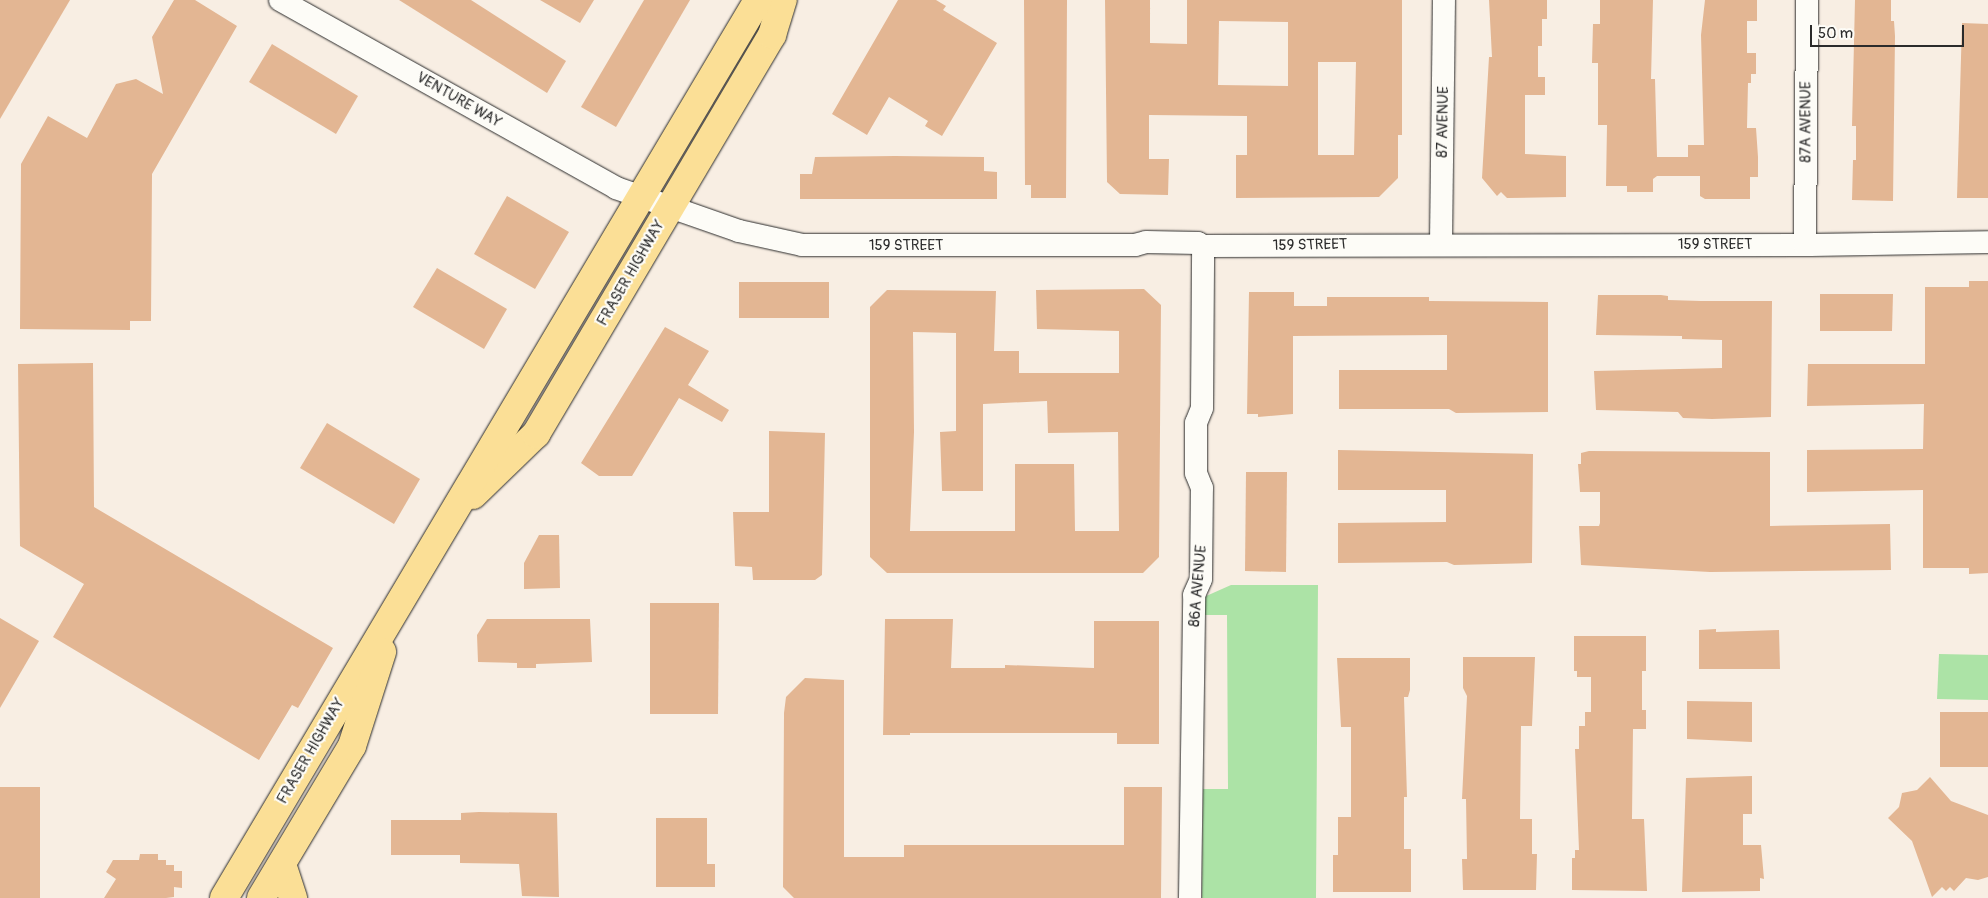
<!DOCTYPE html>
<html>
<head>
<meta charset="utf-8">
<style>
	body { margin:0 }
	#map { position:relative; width:1988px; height:898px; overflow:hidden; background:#f8eee3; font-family:Pangolin,sans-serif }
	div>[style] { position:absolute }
	.green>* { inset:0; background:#ace3a6 }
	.building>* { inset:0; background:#e3b693 }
	.roads { filter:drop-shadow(0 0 1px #2b2b2b) drop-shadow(0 0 1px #2b2b2b) }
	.minor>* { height:22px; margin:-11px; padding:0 11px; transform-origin:11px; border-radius:11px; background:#fdfcf7 }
	.major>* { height:28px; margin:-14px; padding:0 14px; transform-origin:14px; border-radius:14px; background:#fbdf96 }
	span { translate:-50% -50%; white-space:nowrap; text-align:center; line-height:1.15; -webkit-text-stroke:4.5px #fdfcf7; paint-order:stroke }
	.street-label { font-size:15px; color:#2b2b2b }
	.scale { position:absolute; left:1810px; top:25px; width:154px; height:22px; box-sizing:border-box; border:2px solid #2b2b2b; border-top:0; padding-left:6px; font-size:15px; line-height:18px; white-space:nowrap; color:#2b2b2b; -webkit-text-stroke:4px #fdfcf7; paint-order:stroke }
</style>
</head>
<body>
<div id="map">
	<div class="green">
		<div style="clip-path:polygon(1231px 585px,1318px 585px,1316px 898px,1202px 898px,1203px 789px,1228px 789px,1227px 615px,1204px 615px,1204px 597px)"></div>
		<div style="clip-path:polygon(1939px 654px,1988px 655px,1988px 700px,1937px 699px)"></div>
	</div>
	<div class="building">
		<div style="clip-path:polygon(0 0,70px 0,0 119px)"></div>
		<div style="clip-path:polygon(174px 0,195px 0,237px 26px,152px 174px,151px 321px,130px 321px,130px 330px,20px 329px,21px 164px,48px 116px,87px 138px,116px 84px,136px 79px,163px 94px,152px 37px)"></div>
		<div style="clip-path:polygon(399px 0,471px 0,566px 61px,547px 93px)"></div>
		<div style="clip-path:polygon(540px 0,594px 0,580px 23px)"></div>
		<div style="clip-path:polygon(644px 0,690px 0,616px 127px,581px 107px)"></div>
		<div style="clip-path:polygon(898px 0,936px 0,946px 6px,943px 10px,997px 43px,942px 136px,925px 126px,928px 121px,889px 97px,867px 135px,832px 114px)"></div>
		<div style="clip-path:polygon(1024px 0,1067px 0,1066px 198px,1031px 198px,1031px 185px,1025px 185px)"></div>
		<div style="clip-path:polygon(evenodd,1105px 0,1150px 0,1150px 43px,1187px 44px,1187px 0,1402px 0,1402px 135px,1398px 135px,1398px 178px,1379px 197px,1236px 198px,1236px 155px,1247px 155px,1247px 116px,1149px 115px,1149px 159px,1169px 159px,1168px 195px,1120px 194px,1107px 182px,1105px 0,1219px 21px,1288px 22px,1288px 86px,1218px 85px,1219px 21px,1105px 0,1318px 62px,1356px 62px,1354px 155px,1318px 155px,1318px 62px)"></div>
		<div style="clip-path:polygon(1489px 0,1547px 0,1547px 19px,1542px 19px,1542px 46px,1538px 46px,1538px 77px,1545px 77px,1545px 95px,1525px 95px,1525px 154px,1566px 156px,1566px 197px,1507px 198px,1501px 192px,1497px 196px,1482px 178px,1489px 57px,1492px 57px)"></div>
		<div style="clip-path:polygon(1600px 0,1653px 0,1651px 79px,1655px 79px,1657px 157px,1688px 157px,1688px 145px,1704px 145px,1701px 35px,1705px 0,1757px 0,1757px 21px,1747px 21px,1747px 53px,1756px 53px,1756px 74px,1751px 74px,1751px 83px,1748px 83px,1747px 128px,1756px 128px,1758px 157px,1758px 177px,1750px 177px,1750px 199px,1705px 199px,1700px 196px,1700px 176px,1657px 176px,1653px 179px,1653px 192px,1627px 192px,1627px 186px,1606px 186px,1607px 125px,1598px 125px,1598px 63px,1592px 63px,1593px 24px,1600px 24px)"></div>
		<div style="clip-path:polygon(1855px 0,1891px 0,1891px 21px,1894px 21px,1895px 36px,1893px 201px,1852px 200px,1853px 160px,1856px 160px,1856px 126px,1852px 126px)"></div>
		<div style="clip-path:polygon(1962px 23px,1988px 24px,1988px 198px,1957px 198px)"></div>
		<div style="clip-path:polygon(272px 44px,358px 96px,336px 134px,249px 82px)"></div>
		<div style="clip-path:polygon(895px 156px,984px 157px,984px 171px,997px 172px,997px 199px,800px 199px,800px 174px,812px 174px,815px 157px)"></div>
		<div style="clip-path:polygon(507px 196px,569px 232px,535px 289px,474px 254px)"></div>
		<div style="clip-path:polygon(437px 268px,507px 309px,484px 349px,413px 307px)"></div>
		<div style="clip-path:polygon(1969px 281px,1988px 281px,1988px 573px,1969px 574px,1969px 568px,1923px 568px,1923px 490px,1807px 492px,1807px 450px,1923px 449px,1924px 404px,1807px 406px,1808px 364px,1925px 364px,1925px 287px,1969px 287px)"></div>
		<div style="clip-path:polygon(739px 282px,829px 282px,829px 318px,739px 318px)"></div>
		<div style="clip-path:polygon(evenodd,1144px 289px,1161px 305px,1159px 557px,1143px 573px,887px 573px,870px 557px,870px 307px,887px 290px,996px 291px,994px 351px,1019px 351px,1019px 373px,1119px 373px,1119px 331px,1037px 329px,1036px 290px,1144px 289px,913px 332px,956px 333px,956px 431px,940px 432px,942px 491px,983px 491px,983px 404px,1047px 401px,1048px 433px,1118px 432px,1119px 531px,1075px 531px,1074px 464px,1015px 464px,1015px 531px,910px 531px,914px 432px,913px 332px)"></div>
		<div style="clip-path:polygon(1249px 292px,1294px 292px,1294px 306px,1327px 306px,1327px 297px,1429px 297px,1429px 301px,1548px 302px,1548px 412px,1456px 413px,1449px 409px,1339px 409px,1339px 370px,1447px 370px,1447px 335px,1293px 336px,1293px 414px,1258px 417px,1258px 414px,1247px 414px)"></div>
		<div style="clip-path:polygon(1820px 294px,1893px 294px,1892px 331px,1820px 331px)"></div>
		<div style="clip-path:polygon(1598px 295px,1661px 295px,1668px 296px,1668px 300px,1701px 301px,1772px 301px,1771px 417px,1712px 419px,1683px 418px,1678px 412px,1596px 410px,1594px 371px,1722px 368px,1722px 340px,1682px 339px,1682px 336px,1596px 335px)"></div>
		<div style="clip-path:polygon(665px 327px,709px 351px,688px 385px,729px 410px,722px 422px,679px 398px,632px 476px,599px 476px,581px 463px)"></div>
		<div style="clip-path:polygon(93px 363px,94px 507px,333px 648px,298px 708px,292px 705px,259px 760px,53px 637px,84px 584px,20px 546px,18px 364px)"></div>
		<div style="clip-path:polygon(327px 423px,420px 479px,394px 524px,300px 468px)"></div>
		<div style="clip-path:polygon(769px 431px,825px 433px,822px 575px,815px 580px,753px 580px,752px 567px,735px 566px,733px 512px,769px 512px)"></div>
		<div style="clip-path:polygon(1338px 450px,1533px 454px,1532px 563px,1454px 565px,1447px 562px,1338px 563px,1338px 523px,1446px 522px,1446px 490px,1338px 490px)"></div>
		<div style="clip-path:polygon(1589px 451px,1770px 452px,1770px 526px,1890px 524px,1891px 570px,1710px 572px,1581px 565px,1579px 526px,1599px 526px,1600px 523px,1600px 492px,1580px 492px,1578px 464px,1581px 464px,1581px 453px)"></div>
		<div style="clip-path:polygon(1246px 472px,1287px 472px,1286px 572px,1245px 571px)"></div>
		<div style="clip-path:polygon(539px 535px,559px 535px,560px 588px,524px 589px,524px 563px)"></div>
		<div style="clip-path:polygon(650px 603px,719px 603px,718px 714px,650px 714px)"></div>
		<div style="clip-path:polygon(0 618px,39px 641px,0 708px)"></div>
		<div style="clip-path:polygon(487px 619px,590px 619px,592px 662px,536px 664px,536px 668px,517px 668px,517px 663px,478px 662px,477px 635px)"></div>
		<div style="clip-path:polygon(885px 619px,953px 619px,951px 668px,1005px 668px,1005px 665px,1094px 668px,1094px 621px,1159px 621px,1159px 744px,1117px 744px,1117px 733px,910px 733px,910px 735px,883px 735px)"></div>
		<div style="clip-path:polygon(1716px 629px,1716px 632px,1779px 630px,1780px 669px,1699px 669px,1699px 630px)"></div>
		<div style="clip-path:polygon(1574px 636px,1646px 636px,1646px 671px,1642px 671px,1642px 710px,1646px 710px,1646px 729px,1633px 729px,1632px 819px,1644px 819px,1647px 891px,1572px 890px,1572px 858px,1575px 858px,1575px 850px,1579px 850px,1575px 749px,1579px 749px,1579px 726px,1585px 726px,1585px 712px,1591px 712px,1591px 677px,1577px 677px,1577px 671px,1574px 671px)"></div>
		<div style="clip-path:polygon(1463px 657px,1535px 657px,1532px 726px,1521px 726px,1520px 819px,1532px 819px,1532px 854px,1537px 854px,1536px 890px,1463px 890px,1462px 859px,1467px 859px,1466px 799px,1462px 799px,1467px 696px,1463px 688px)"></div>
		<div style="clip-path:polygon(1337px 658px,1410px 658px,1410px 690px,1408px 697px,1404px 697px,1407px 797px,1404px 797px,1404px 849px,1411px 849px,1411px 892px,1333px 892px,1333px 855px,1338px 855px,1338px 817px,1351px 817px,1351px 727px,1341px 727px)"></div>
		<div style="clip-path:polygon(805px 678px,844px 680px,844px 857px,904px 857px,904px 845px,1124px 845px,1124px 787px,1162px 787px,1161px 898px,794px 898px,783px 887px,784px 713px,786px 697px)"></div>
		<div style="clip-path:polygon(1687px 701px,1752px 702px,1752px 742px,1687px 739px)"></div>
		<div style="clip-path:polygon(1940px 712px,1988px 712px,1988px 767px,1940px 767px)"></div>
		<div style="clip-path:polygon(1752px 776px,1752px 814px,1743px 814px,1743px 845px,1761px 845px,1764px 879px,1760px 878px,1760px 891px,1682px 892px,1686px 778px)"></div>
		<div style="clip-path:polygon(1930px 777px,1951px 801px,1988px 815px,1988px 877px,1978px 880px,1966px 878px,1954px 891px,1950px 887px,1946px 891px,1942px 887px,1932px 897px,1912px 841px,1888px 818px,1899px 807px,1902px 793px,1917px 790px)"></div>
		<div style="clip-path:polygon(0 787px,40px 787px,40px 898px,0 898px)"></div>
		<div style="clip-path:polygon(479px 812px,557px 813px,559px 897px,522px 896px,519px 864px,460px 863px,460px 855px,391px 855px,391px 820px,461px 820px,461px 813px)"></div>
		<div style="clip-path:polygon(656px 818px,707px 818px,707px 864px,715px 864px,715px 887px,656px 887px)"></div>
		<div style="clip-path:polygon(140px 854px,158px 854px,158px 860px,166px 860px,166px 865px,174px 865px,174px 871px,182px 871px,182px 888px,174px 887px,174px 897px,166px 898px,104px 898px,116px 879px,106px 872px,113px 860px,139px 860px)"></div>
	</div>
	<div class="roads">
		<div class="minor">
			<div style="left:280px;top:0;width:385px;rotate:29.2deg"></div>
			<div style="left:616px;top:188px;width:130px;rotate:19.3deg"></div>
			<div style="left:739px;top:231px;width:65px;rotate:12.5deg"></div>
			<div style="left:802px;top:245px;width:333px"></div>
			<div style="left:1135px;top:245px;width:11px;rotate:-15deg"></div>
			<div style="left:1146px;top:242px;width:52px;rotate:1.1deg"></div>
			<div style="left:1198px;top:243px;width:6px;rotate:31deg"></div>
			<div style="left:1203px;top:246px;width:602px;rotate:-0.1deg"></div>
			<div style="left:1805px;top:245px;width:183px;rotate:-0.9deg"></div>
			<div style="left:1441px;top:243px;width:243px;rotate:-89.3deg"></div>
			<div style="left:1805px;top:245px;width:245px;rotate:-89.5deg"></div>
			<div style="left:1190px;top:898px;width:303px;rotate:-89.2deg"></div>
			<div style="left:1194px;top:595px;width:17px;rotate:-66deg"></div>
			<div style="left:1201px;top:579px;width:91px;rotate:-89.4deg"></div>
			<div style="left:1202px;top:488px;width:16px;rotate:-112deg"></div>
			<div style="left:1196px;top:473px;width:50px;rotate:-90deg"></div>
			<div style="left:1196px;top:423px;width:16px;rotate:-68deg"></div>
			<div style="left:1202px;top:408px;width:162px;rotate:-89.6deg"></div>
		</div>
		<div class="major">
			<div style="left:473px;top:495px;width:88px;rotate:-44.1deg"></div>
			<div style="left:536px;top:434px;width:464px;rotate:-59.4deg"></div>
			<div style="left:772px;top:35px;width:37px;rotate:-73deg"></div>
			<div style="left:282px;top:864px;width:36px;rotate:72deg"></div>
			<div style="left:224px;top:898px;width:1045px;rotate:-59.26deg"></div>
			<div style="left:261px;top:898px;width:177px;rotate:-59.1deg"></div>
			<div style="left:352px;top:746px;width:99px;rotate:-72.3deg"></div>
		</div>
	</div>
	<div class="street-label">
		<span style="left:459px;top:100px;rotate:30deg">VENTURE WAY</span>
		<span style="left:1443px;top:122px;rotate:-89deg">87 AVENUE</span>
		<span style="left:1806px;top:122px;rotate:-90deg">87A AVENUE</span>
		<span style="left:1310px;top:245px;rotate:-1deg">159 STREET</span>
		<span style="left:1715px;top:245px">159 STREET</span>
		<span style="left:906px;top:246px">159 STREET</span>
		<span style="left:631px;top:273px;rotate:-60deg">FRASER HIGHWAY</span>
		<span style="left:1198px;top:586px;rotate:-85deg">86A AVENUE</span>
		<span style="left:311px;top:751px;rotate:-60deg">FRASER HIGHWAY</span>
	</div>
	<div class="scale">50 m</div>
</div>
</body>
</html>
